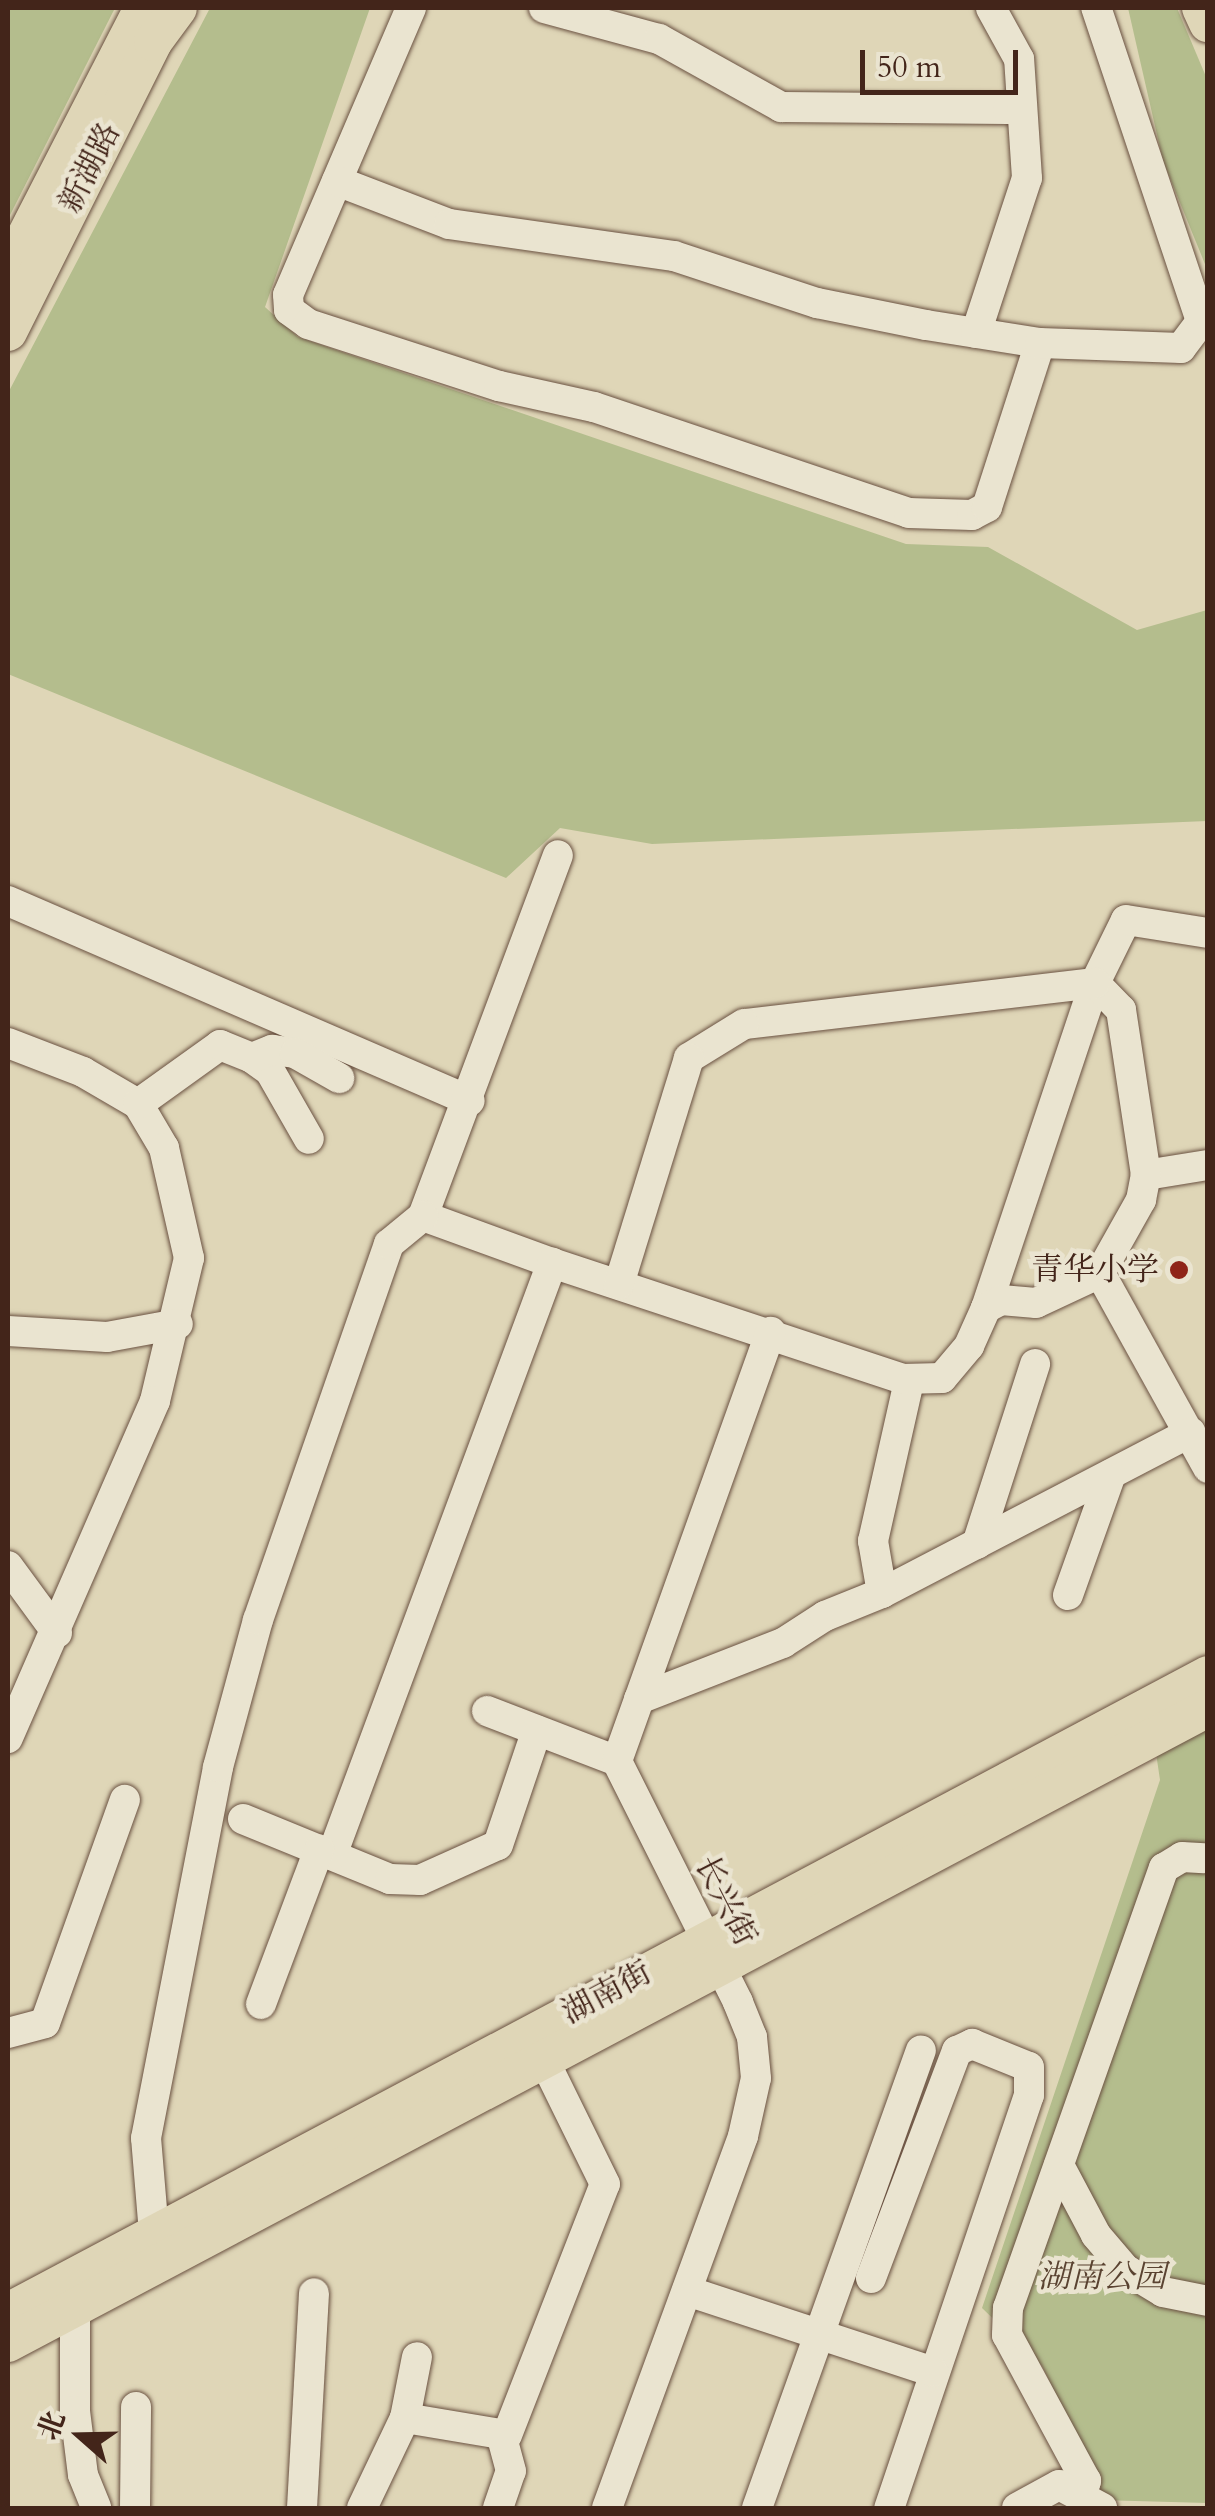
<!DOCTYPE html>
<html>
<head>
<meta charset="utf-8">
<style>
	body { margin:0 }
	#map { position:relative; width:1215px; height:2516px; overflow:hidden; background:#dfd6b7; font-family:Cardo,"Noto Serif SC",serif }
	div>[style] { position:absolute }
	.green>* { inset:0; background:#b4bd8d }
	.roads { filter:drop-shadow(0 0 2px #6a5141) drop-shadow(0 0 2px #6a5141) }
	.minor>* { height:30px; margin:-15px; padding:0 15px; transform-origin:15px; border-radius:15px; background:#eae4d0 }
	.major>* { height:38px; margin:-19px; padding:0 19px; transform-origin:19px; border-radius:19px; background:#dfd6b7 }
	.dots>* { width:28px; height:28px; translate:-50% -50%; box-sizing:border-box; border:5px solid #eae4d0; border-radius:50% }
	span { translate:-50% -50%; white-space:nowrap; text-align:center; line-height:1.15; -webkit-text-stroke:9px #eae4d0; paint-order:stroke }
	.street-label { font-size:32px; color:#43251a }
	.poi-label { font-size:32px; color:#43251a }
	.right { translate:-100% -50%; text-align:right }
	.park-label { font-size:32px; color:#5a4331; font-style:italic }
	.frame { position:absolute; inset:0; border:10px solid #43251a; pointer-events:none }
	.north { position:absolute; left:30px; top:2386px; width:100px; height:100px; -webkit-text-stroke:8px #eae4d0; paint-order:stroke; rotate:290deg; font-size:28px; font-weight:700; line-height:40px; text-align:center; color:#43251a }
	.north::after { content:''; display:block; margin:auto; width:35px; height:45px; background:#43251a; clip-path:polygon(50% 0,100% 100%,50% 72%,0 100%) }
	.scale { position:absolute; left:860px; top:50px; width:158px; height:45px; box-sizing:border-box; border:5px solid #43251a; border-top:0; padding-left:12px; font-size:30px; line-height:35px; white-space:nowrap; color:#43251a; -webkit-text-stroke:8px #eae4d0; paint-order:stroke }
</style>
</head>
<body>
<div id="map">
	<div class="green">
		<div style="clip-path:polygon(8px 8px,115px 8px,8px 219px)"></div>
		<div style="clip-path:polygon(210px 8px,370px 8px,265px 307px,298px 337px,906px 544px,988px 547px,1137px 630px,1207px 610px,1207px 821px,652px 844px,560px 828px,506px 878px,8px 674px,8px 393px)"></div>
		<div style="clip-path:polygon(1128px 8px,1177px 8px,1207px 79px,1207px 269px,1163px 161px)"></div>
		<div style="clip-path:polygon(1207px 1725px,1207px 2503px,1099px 2500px,1100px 2483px,1042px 2366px,982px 2308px,1160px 1780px,1156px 1753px)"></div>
	</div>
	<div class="roads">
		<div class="minor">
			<div style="left:411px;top:8px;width:312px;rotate:113.2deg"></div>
			<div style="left:288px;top:295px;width:15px;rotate:86deg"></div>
			<div style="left:289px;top:310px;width:24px;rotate:36deg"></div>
			<div style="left:308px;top:324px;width:201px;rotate:18deg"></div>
			<div style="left:499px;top:386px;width:97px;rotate:12.5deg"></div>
			<div style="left:594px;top:407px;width:332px;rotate:18.6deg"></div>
			<div style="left:909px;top:513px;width:63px;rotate:1.8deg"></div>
			<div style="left:972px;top:515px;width:17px;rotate:-28deg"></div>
			<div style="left:987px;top:507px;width:172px;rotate:-72.1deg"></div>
			<div style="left:544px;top:8px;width:119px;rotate:15.1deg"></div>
			<div style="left:659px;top:39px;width:140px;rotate:29.1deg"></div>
			<div style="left:781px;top:107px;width:227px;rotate:0.5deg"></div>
			<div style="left:1008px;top:109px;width:11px;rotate:-34deg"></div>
			<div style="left:337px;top:181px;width:120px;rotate:21deg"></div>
			<div style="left:449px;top:224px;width:227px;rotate:8.1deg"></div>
			<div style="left:674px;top:256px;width:151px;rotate:18.2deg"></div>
			<div style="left:817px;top:303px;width:111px;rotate:11.4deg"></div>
			<div style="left:926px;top:325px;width:115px;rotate:9deg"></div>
			<div style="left:1040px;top:343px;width:141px;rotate:2deg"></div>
			<div style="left:1181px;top:348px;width:34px;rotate:-53deg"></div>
			<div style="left:1201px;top:321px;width:330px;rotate:-108.5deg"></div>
			<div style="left:976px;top:333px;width:163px;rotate:-71.8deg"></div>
			<div style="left:1027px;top:178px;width:119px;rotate:-93.8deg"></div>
			<div style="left:1019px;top:59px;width:58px;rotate:-118.8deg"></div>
			<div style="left:8px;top:901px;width:503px;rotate:23.41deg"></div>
			<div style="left:8px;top:1043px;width:80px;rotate:21.1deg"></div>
			<div style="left:83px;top:1072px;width:64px;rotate:30.2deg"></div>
			<div style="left:138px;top:1104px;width:51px;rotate:59.4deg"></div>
			<div style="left:164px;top:1148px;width:113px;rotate:77.2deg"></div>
			<div style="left:189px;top:1258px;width:147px;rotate:103.4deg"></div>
			<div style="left:155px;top:1401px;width:368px;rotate:113.6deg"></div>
			<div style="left:252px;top:1058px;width:22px;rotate:36deg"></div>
			<div style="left:270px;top:1071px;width:78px;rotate:60.2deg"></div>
			<div style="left:138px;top:1104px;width:101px;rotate:-35.7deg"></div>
			<div style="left:220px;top:1045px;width:35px;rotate:22deg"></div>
			<div style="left:252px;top:1058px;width:22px;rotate:-22deg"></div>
			<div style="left:272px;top:1050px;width:23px;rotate:7deg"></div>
			<div style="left:295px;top:1053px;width:51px;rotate:29.6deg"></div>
			<div style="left:1146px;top:1175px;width:63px;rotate:-9.2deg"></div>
			<div style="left:552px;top:1263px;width:137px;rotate:-160deg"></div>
			<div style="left:423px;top:1216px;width:385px;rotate:-69.5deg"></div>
			<div style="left:1100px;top:1273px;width:223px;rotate:61deg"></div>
			<div style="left:986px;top:1308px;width:343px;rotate:-71.5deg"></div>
			<div style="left:1095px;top:983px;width:70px;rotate:-63.8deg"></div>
			<div style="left:1126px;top:920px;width:83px;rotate:9deg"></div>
			<div style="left:8px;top:1331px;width:99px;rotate:3.5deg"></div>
			<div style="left:107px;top:1337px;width:72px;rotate:-10.4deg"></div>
			<div style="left:977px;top:1544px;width:189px;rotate:-72.1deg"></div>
			<div style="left:8px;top:1566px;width:83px;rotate:53.8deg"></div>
			<div style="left:882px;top:1593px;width:348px;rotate:-27.5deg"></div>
			<div style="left:1068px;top:1595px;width:128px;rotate:-70.4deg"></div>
			<div style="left:639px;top:1699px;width:155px;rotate:-21.3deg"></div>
			<div style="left:783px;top:1643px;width:50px;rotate:-32.7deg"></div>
			<div style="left:825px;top:1616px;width:61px;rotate:-22deg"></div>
			<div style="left:882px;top:1593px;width:53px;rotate:-99.8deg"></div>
			<div style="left:873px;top:1541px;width:164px;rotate:-77.3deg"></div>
			<div style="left:487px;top:1711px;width:139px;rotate:21deg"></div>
			<div style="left:243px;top:1819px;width:159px;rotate:22.2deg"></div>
			<div style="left:390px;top:1879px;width:30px;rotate:2deg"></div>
			<div style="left:420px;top:1880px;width:85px;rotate:-24.2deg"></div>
			<div style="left:498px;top:1845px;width:121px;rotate:-71.3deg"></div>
			<div style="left:332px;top:1855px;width:632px;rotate:-69.61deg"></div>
			<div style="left:552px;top:1263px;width:369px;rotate:18.3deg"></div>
			<div style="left:902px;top:1379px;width:40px;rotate:-1.4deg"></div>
			<div style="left:942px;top:1378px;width:42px;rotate:-49.8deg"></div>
			<div style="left:969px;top:1346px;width:42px;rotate:-65.9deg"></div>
			<div style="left:986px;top:1308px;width:17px;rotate:-28deg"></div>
			<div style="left:1001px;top:1300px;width:35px;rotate:5deg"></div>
			<div style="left:1036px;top:1303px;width:71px;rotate:-25.1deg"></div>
			<div style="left:1100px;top:1273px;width:84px;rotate:-60.7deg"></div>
			<div style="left:1141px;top:1200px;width:25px;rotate:-79deg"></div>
			<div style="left:1146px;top:1175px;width:167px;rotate:-98.6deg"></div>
			<div style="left:1121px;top:1010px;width:37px;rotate:-134deg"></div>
			<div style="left:1095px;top:983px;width:353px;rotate:173.3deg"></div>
			<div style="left:744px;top:1024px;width:65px;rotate:148.3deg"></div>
			<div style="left:689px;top:1058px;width:237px;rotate:107.2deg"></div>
			<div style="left:261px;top:2004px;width:165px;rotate:-69.4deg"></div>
			<div style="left:8px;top:2033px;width:38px;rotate:-15deg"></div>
			<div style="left:45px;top:2023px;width:237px;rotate:-70.3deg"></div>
			<div style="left:1059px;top:2165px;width:79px;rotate:62.1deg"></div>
			<div style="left:1096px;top:2235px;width:45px;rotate:49.5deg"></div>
			<div style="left:1125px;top:2269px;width:44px;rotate:31.2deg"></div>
			<div style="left:1163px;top:2292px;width:46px;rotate:11.3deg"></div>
			<div style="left:154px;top:2233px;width:95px;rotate:-94.8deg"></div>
			<div style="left:146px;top:2138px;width:378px;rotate:-79deg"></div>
			<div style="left:218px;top:1767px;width:152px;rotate:-74.8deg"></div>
			<div style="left:258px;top:1620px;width:398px;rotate:-70.8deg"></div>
			<div style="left:389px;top:1244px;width:44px;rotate:-39.5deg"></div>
			<div style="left:871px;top:2278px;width:243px;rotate:-69.3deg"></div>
			<div style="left:957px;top:2051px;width:17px;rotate:-25deg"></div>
			<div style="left:972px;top:2044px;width:61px;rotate:22deg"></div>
			<div style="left:1029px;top:2067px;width:28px;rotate:90deg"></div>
			<div style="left:1029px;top:2095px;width:436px;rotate:108.7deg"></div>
			<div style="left:687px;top:2291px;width:259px;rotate:18.2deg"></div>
			<div style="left:75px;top:2309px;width:102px;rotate:90deg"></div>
			<div style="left:75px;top:2411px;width:64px;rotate:82.9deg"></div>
			<div style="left:83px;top:2475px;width:35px;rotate:68deg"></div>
			<div style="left:405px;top:2418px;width:62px;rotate:-78.9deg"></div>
			<div style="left:1082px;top:2494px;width:14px;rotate:-73deg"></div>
			<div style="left:1086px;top:2481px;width:166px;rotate:-118.4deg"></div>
			<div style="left:1007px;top:2335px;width:27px;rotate:-88deg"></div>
			<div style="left:1008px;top:2308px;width:467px;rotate:-70.5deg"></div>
			<div style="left:1164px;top:1868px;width:21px;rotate:-31deg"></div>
			<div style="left:1182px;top:1857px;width:22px;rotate:3deg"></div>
			<div style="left:135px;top:2508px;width:101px;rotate:-89.4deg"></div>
			<div style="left:302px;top:2508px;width:215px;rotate:-86.8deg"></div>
			<div style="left:362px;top:2508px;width:100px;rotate:-64.5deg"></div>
			<div style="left:405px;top:2418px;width:103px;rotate:9.5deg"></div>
			<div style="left:507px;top:2435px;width:269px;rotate:-68.7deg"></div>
			<div style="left:605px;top:2184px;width:138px;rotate:-116.2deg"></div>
			<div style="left:498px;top:2508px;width:39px;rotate:-71deg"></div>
			<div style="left:511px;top:2471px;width:38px;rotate:-105deg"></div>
			<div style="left:607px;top:2508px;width:396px;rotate:-69.9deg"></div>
			<div style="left:743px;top:2136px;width:59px;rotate:-77.4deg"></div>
			<div style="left:756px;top:2078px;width:41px;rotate:-95.6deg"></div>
			<div style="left:752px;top:2037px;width:38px;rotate:-112deg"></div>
			<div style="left:738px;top:2002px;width:270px;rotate:-116.7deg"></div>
			<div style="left:617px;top:1761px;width:456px;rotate:-70.3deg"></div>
			<div style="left:757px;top:2508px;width:486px;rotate:-70.3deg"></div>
			<div style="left:1017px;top:2508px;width:48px;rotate:-28.7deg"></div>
			<div style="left:1059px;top:2485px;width:49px;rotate:28.1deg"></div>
		</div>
		<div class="major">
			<div style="left:1201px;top:8px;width:17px;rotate:65deg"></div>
			<div style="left:8px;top:271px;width:296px;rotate:-62.8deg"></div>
			<div style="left:8px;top:332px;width:324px;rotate:-63.4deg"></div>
			<div style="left:153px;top:42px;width:42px;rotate:-53.7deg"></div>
			<div style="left:8px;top:2312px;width:1359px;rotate:-27.96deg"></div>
			<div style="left:8px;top:2343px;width:1358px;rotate:-27.89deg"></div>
		</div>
	</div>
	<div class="dots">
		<div style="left:1179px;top:1270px;background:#8f2418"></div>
	</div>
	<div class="street-label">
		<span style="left:90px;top:168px;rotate:-63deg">新湖路</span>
		<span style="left:725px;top:1901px;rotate:63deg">长兴街</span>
		<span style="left:607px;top:1993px;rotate:-28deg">湖南街</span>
	</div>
	<div class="poi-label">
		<span class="right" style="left:1159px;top:1270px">青华小学</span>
	</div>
	<div class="park-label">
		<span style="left:1102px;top:2277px">湖南公园</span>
	</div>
	<div class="frame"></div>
	<div class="north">北</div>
	<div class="scale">50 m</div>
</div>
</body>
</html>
